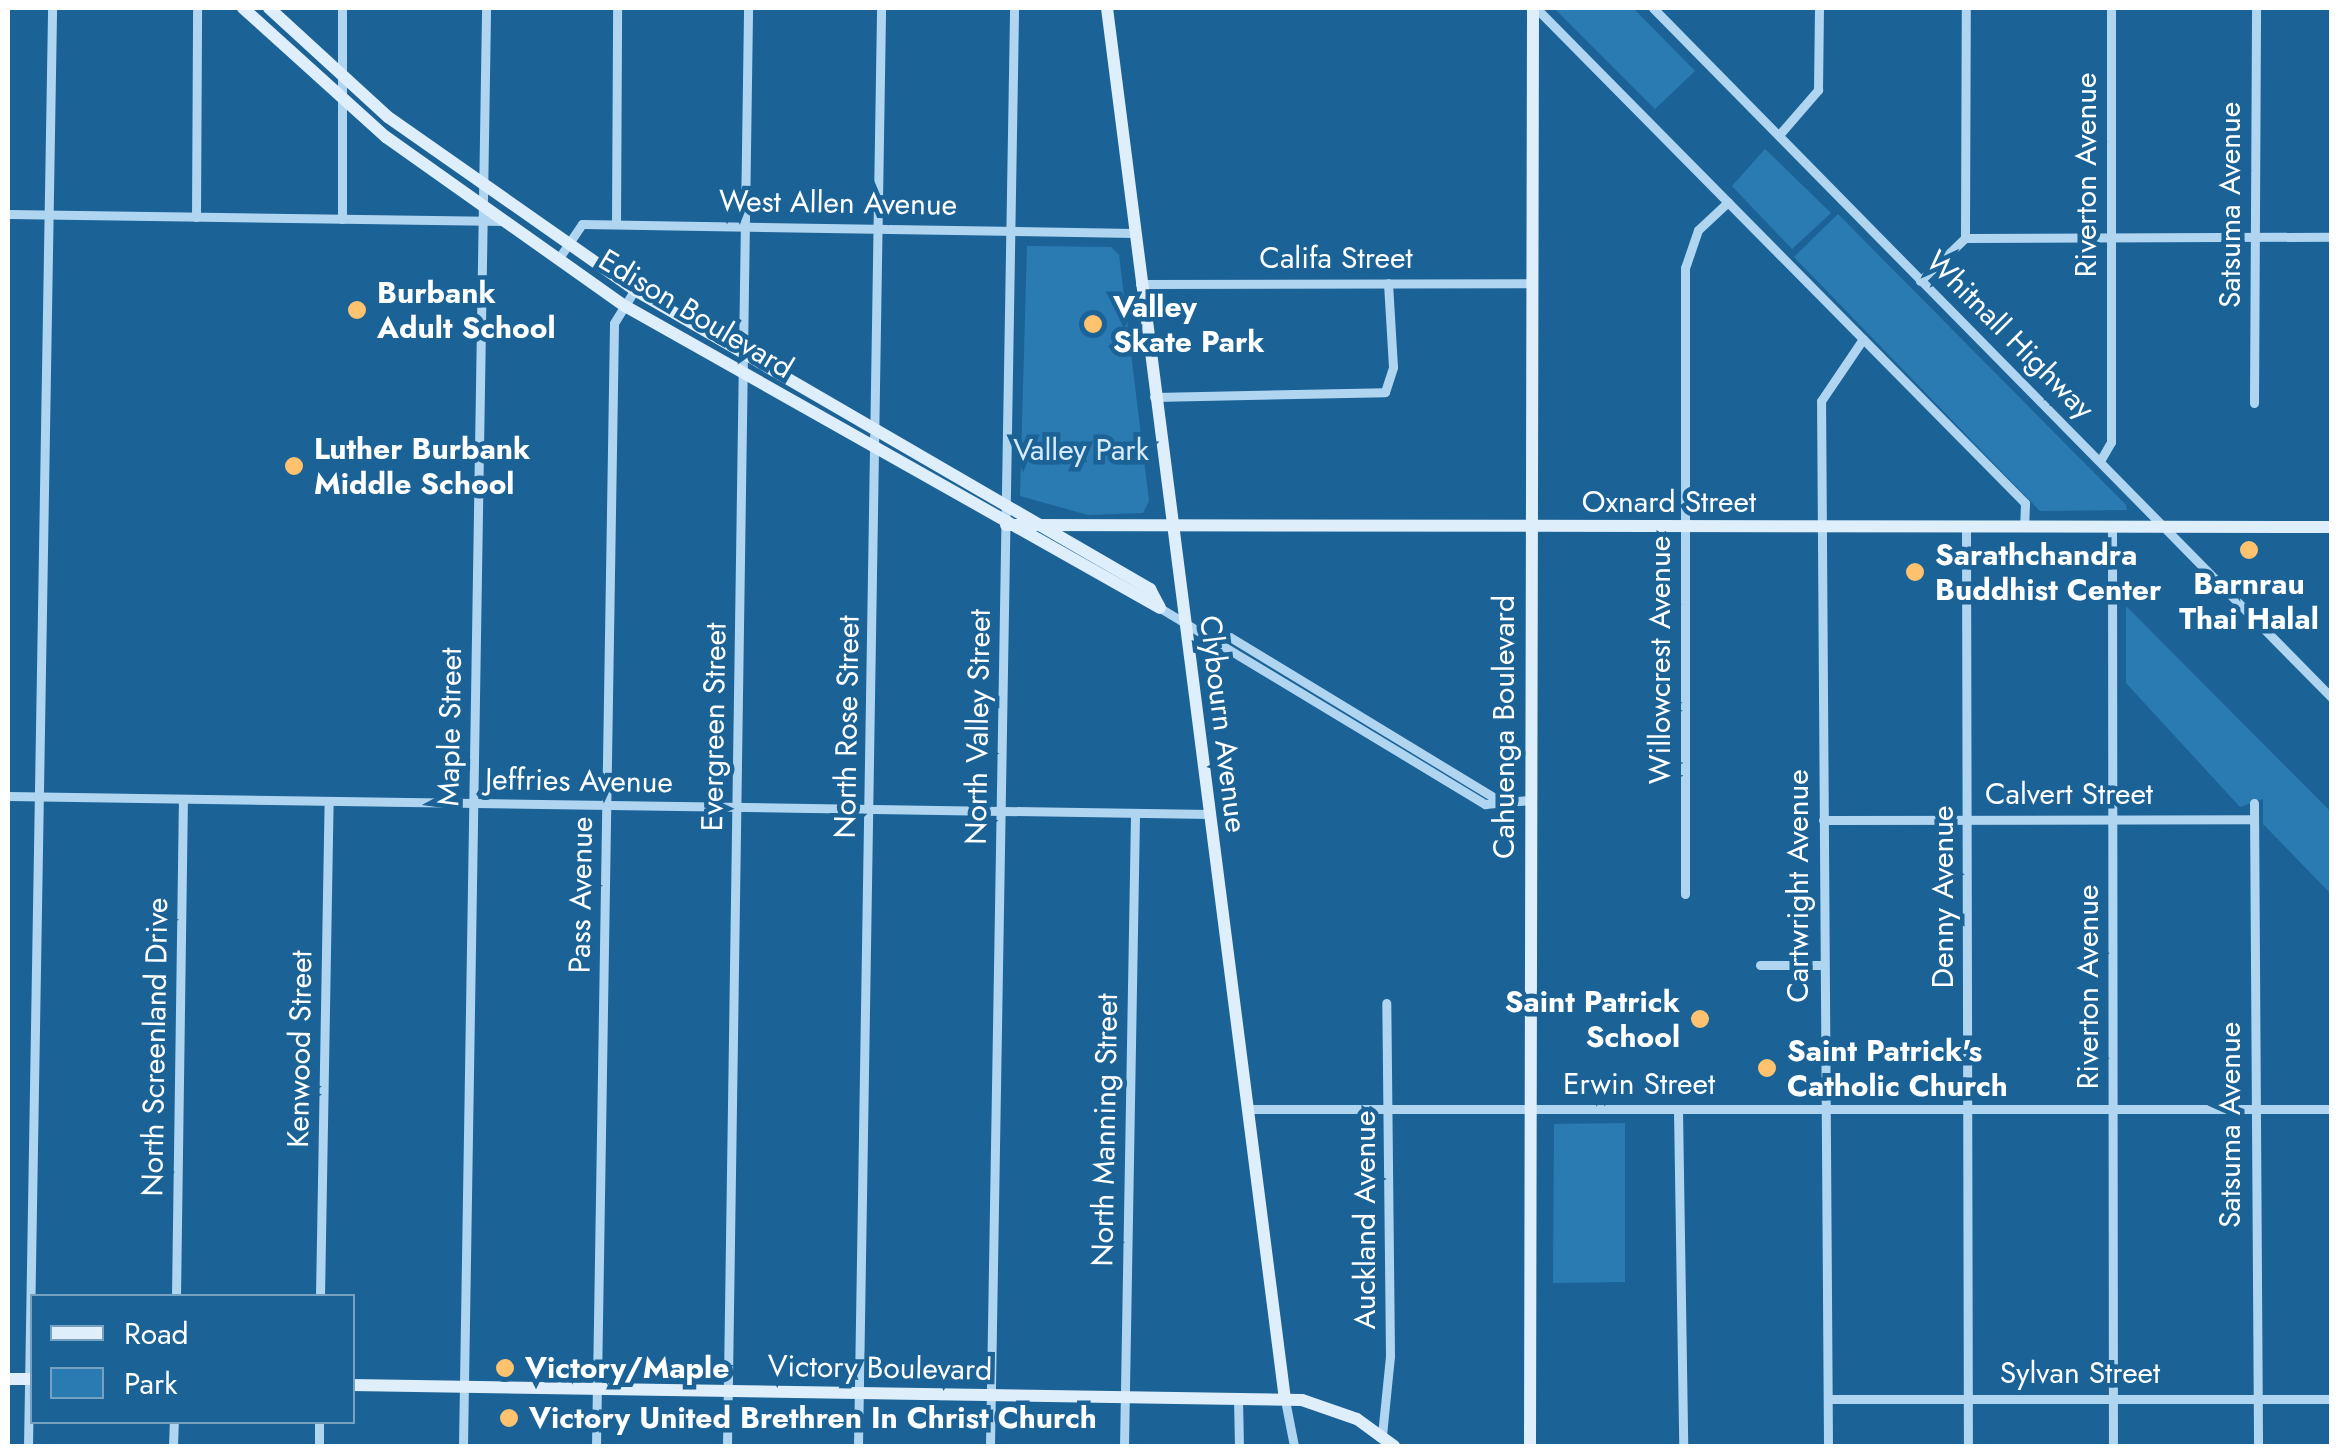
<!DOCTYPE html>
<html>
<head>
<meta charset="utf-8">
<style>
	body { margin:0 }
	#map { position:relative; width:2339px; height:1454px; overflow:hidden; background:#1b6297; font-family:Jost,sans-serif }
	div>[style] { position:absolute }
	.green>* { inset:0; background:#2b7bb3 }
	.street>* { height:9px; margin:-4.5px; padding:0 4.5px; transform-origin:4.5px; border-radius:4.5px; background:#b0d5f0 }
	.secondary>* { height:12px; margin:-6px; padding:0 6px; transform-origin:6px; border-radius:6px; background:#deeefb }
	.dots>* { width:28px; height:28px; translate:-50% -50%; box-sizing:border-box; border:5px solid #1b6297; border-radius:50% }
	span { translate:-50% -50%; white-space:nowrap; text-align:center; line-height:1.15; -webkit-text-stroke:9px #1b6297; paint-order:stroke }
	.street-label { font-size:30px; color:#fff }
	.poi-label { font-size:30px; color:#fff; font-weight:700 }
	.left { translate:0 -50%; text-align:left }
	.right { translate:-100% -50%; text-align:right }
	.park-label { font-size:30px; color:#d7ecfb }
	.frame { position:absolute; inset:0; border:10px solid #fff; pointer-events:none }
	.legend { position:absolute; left:30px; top:1294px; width:325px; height:130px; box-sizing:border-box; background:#1b6297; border:2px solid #76a1c1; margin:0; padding:12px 18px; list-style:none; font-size:30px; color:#fff }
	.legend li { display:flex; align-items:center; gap:20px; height:50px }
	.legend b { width:50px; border:2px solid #76a1c1 }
</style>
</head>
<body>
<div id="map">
	<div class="green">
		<div style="clip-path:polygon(1554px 8px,1633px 8px,1695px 71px,1655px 109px)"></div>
		<div style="clip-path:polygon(1765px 149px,1831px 213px,1792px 249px,1732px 186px)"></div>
		<div style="clip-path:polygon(1838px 214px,2126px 505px,2127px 510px,2040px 511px,1794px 257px)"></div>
		<div style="clip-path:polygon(1027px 246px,1111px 247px,1119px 255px,1149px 501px,1143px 513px,1088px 515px,1020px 496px)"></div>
		<div style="clip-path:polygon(2126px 606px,2331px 812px,2331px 894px,2263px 824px,2263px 799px,2240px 807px,2126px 683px)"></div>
		<div style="clip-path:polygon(1625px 1123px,1625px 1282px,1553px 1283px,1554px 1124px)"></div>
	</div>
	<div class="street">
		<div style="left:1536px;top:8px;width:696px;rotate:45.35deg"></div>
		<div style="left:2025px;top:503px;width:23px;rotate:92deg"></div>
		<div style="left:1653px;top:8px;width:968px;rotate:45.46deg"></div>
		<div style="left:1779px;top:135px;width:60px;rotate:-49.1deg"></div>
		<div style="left:1818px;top:90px;width:82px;rotate:-89.3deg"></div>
		<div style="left:8px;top:214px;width:496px;rotate:0.8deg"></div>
		<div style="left:196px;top:217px;width:209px;rotate:-89.7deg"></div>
		<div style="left:342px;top:219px;width:211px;rotate:-90deg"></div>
		<div style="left:616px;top:224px;width:216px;rotate:-89.7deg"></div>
		<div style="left:1965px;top:238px;width:367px;rotate:-0.2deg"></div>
		<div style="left:559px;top:258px;width:41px;rotate:-55.9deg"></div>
		<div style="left:582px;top:224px;width:552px;rotate:0.93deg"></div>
		<div style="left:1920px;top:281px;width:62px;rotate:-43.7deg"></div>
		<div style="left:1965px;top:238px;width:230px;rotate:-89.8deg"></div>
		<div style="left:1140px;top:284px;width:391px;rotate:-0.1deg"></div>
		<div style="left:1154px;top:397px;width:231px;rotate:-1.2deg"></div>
		<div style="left:1385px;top:392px;width:26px;rotate:-72deg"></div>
		<div style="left:1393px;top:367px;width:84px;rotate:-93.4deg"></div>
		<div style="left:2254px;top:403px;width:395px;rotate:-89.7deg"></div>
		<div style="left:2100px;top:461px;width:22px;rotate:-60deg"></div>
		<div style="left:2111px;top:442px;width:434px;rotate:-90deg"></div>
		<div style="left:1966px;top:526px;width:920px;rotate:89.88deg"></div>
		<div style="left:2112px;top:527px;width:919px;rotate:89.94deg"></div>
		<div style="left:1160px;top:608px;width:380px;rotate:31.1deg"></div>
		<div style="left:1485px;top:804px;width:45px;rotate:-5.1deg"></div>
		<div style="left:1215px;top:640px;width:15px;rotate:-11deg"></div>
		<div style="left:1230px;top:637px;width:314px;rotate:31.3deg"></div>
		<div style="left:8px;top:796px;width:1202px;rotate:0.86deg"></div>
		<div style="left:2254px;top:803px;width:643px;rotate:89.64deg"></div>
		<div style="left:1823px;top:820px;width:431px;rotate:-0.1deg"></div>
		<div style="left:1685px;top:894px;width:626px;rotate:-90deg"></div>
		<div style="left:1685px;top:268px;width:40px;rotate:-71.1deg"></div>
		<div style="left:1698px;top:230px;width:41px;rotate:-43deg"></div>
		<div style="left:1760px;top:965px;width:63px"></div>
		<div style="left:1247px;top:1109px;width:1085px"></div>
		<div style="left:1678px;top:1110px;width:336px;rotate:89.1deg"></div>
		<div style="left:176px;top:1296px;width:497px;rotate:-89.2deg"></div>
		<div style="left:320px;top:1296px;width:494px;rotate:-89deg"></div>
		<div style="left:1238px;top:1399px;width:47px;rotate:88.8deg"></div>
		<div style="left:1828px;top:1399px;width:504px"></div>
		<div style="left:1285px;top:1400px;width:47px;rotate:78.9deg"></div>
		<div style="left:1382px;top:1435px;width:79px;rotate:-84.2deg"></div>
		<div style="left:1390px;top:1356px;width:353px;rotate:-90.6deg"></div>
		<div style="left:28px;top:1446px;width:1438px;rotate:-89.04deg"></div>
		<div style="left:173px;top:1446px;width:24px;rotate:-88deg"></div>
		<div style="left:319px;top:1446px;width:24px;rotate:-90deg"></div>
		<div style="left:463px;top:1446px;width:1438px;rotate:-89.08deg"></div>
		<div style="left:596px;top:1446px;width:1123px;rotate:-89.08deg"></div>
		<div style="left:614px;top:323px;width:39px;rotate:-58deg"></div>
		<div style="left:727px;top:1446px;width:1438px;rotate:-89.16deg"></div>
		<div style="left:858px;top:1446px;width:1438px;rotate:-89.08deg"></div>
		<div style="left:990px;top:1446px;width:1438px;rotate:-89.04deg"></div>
		<div style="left:1124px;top:1446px;width:631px;rotate:-89deg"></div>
		<div style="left:1828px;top:1446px;width:1045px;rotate:-90.38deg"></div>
		<div style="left:1821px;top:401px;width:75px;rotate:-55.9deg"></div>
	</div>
	<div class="secondary">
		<div style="left:243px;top:8px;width:193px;rotate:42.1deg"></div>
		<div style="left:386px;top:137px;width:293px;rotate:35.3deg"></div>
		<div style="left:625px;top:306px;width:614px;rotate:29.44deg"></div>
		<div style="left:269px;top:8px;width:161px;rotate:42.5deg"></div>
		<div style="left:388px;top:117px;width:302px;rotate:35deg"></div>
		<div style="left:635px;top:290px;width:596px;rotate:30.14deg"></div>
		<div style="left:1150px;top:589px;width:21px;rotate:62deg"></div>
		<div style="left:1107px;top:8px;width:1403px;rotate:82.71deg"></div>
		<div style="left:1006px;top:525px;width:1326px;rotate:0.09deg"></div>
		<div style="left:8px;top:1379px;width:24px"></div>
		<div style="left:352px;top:1385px;width:950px;rotate:0.9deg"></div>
		<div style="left:1302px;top:1400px;width:58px;rotate:19.1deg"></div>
		<div style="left:1357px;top:1419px;width:46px;rotate:36.1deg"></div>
		<div style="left:1530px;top:1446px;width:1438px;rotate:-89.88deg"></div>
	</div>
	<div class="dots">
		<div style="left:357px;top:310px;background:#ffc36f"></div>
		<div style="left:1093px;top:324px;background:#ffc36f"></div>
		<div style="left:294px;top:466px;background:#ffc36f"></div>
		<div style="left:2249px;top:550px;background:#ffc36f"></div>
		<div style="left:1915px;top:572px;background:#ffc36f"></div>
		<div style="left:1700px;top:1019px;background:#ffc36f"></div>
		<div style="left:1767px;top:1068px;background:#ffc36f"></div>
		<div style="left:505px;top:1368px;background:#ffc36f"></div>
		<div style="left:509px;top:1418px;background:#ffc36f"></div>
	</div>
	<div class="street-label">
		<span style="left:2086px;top:175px;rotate:-90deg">Riverton Avenue</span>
		<span style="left:838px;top:203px;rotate:1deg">West Allen Avenue</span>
		<span style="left:2230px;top:205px;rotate:-90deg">Satsuma Avenue</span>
		<span style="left:1336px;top:258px">Califa Street</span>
		<span style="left:696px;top:314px;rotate:31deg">Edison Boulevard</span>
		<span style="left:2010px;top:335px;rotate:45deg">Whitnall Highway</span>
		<span style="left:1669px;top:502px">Oxnard Street</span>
		<span style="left:1660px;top:660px;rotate:-90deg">Willowcrest Avenue</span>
		<span style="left:1223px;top:724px;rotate:83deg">Clybourn Avenue</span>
		<span style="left:450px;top:727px;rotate:-89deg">Maple Street</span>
		<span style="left:714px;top:727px;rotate:-89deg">Evergreen Street</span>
		<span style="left:847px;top:727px;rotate:-89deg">North Rose Street</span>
		<span style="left:978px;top:727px;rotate:-89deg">North Valley Street</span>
		<span style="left:1504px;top:727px;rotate:-90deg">Cahuenga Boulevard</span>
		<span style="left:579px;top:781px;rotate:1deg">Jeffries Avenue</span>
		<span style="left:2069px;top:794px">Calvert Street</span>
		<span style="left:1798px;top:886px;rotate:-90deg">Cartwright Avenue</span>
		<span style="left:581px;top:895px;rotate:-89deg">Pass Avenue</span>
		<span style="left:1943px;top:897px;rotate:-90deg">Denny Avenue</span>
		<span style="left:2088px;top:987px;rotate:-90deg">Riverton Avenue</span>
		<span style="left:155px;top:1047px;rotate:-89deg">North Screenland Drive</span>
		<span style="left:300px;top:1049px;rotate:-89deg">Kenwood Street</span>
		<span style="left:1639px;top:1084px">Erwin Street</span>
		<span style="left:2230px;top:1125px;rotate:-90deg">Satsuma Avenue</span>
		<span style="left:1105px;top:1130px;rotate:-89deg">North Manning Street</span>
		<span style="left:1365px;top:1220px;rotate:-90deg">Auckland Avenue</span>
		<span style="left:880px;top:1368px;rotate:1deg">Victory Boulevard</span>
		<span style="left:2080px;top:1373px">Sylvan Street</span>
	</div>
	<div class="poi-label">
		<span class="left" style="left:377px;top:310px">Burbank<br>Adult School</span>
		<span class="left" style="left:1113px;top:324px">Valley<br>Skate Park</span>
		<span class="left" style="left:314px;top:466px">Luther Burbank<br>Middle School</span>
		<span class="left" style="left:1935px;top:572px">Sarathchandra<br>Buddhist Center</span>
		<span style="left:2249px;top:601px">Barnrau<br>Thai Halal</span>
		<span class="right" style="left:1680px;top:1019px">Saint Patrick<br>School</span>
		<span class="left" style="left:1787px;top:1068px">Saint Patrick's<br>Catholic Church</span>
		<span class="left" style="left:525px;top:1368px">Victory/Maple</span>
		<span class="left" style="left:529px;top:1418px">Victory United Brethren In Christ Church</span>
	</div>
	<div class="park-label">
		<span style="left:1081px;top:450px">Valley Park</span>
	</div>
	<div class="frame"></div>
	<ul class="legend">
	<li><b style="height:12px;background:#deeefb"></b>Road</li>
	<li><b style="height:28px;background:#2b7bb3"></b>Park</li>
	</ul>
</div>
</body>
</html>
